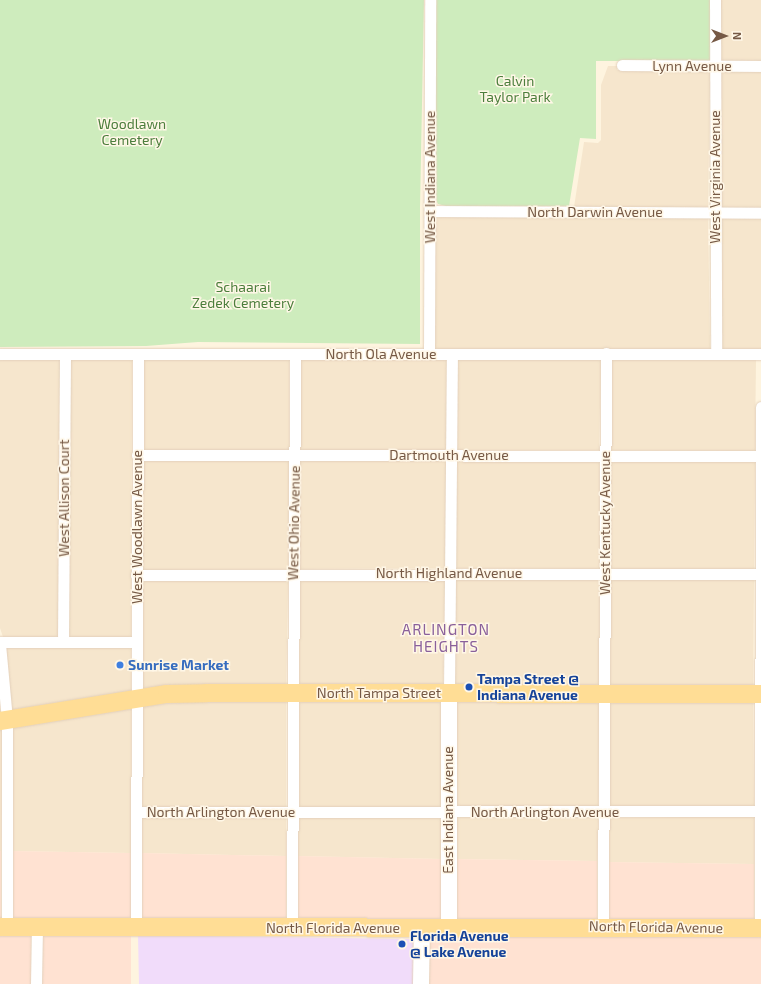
<!DOCTYPE html>
<html>
<head>
<meta charset="utf-8">
<style>
	body { margin:0 }
	#map { position:relative; width:761px; height:984px; overflow:hidden; background:#fef4df; font-family:"Exo 2",sans-serif }
	div>[style] { position:absolute }
	.residential>* { inset:0; background:#f6e6cd }
	.commercial>* { inset:0; background:#ffe2d2 }
	.education>* { inset:0; background:#f1dcfa }
	.green>* { inset:0; background:#ceecbd }
	.roads { filter:drop-shadow(0 0 1px #e3d0bb) drop-shadow(0 0 1px #e3d0bb) }
	.street>* { height:11px; margin:-5.5px; padding:0 5.5px; transform-origin:5.5px; border-radius:5.5px; background:#fff }
	.secondary>* { height:16px; margin:-8px; padding:0 8px; transform-origin:8px; border-radius:8px; background:#fff }
	.primary>* { height:18px; margin:-9px; padding:0 9px; transform-origin:9px; border-radius:9px; background:#ffdd95 }
	.dots>* { width:11px; height:11px; translate:-50% -50%; box-sizing:border-box; border:2px solid #fff7e7; border-radius:50% }
	span { translate:-50% -50%; white-space:nowrap; text-align:center; line-height:1.15; -webkit-text-stroke:3px #fff7e7; paint-order:stroke }
	.street-label { font-size:14px; color:#765945 }
	.park-label { font-size:14px; color:#4c7e3c }
	.shop-label { font-size:14px; color:#366cbe; font-weight:700 }
	.left { translate:0 -50%; text-align:left }
	.transit-label { font-size:14px; color:#164399; font-weight:700 }
	.neighbourhood-label { font-size:15px; color:#8a609b; letter-spacing:1px }
	.north { position:absolute; left:705px; top:16px; width:40px; height:40px; -webkit-text-stroke:3px #fff7e7; paint-order:stroke; rotate:90deg; font-size:11px; font-weight:700; line-height:16px; text-align:center; color:#765945 }
	.north::after { content:''; display:block; margin:auto; width:14px; height:18px; background:#765945; clip-path:polygon(50% 0,100% 100%,50% 72%,0 100%) }
</style>
</head>
<body>
<div id="map">
	<div class="residential">
		<div style="clip-path:polygon(721px 0,761px 0,761px 61px,721px 61px)"></div>
		<div style="clip-path:polygon(608px 66px,617px 66px,617px 70px,710px 70px,708px 208px,574px 207px,584px 142px,598px 143px,601px 140px,601px 85px)"></div>
		<div style="clip-path:polygon(721px 70px,761px 71px,761px 208px,719px 208px)"></div>
		<div style="clip-path:polygon(435px 216px,708px 217px,710px 349px,435px 349px)"></div>
		<div style="clip-path:polygon(719px 217px,761px 217px,761px 349px,721px 349px)"></div>
		<div style="clip-path:polygon(0 358px,60px 359px,58px 637px,3px 637px,0 628px)"></div>
		<div style="clip-path:polygon(289px 358px,289px 450px,143px 450px,143px 359px)"></div>
		<div style="clip-path:polygon(300px 358px,446px 359px,446px 450px,300px 450px)"></div>
		<div style="clip-path:polygon(601px 358px,599px 450px,458px 450px,457px 359px)"></div>
		<div style="clip-path:polygon(612px 358px,756px 359px,755px 451px,610px 450px)"></div>
		<div style="clip-path:polygon(71px 359px,132px 359px,131px 637px,69px 637px)"></div>
		<div style="clip-path:polygon(143px 460px,289px 460px,288px 569px,142px 570px)"></div>
		<div style="clip-path:polygon(300px 460px,446px 460px,446px 568px,299px 569px)"></div>
		<div style="clip-path:polygon(457px 460px,599px 460px,600px 569px,457px 568px)"></div>
		<div style="clip-path:polygon(610px 460px,755px 461px,754px 570px,611px 569px)"></div>
		<div style="clip-path:polygon(445px 578px,443px 688px,297px 688px,299px 579px)"></div>
		<div style="clip-path:polygon(456px 578px,600px 579px,599px 688px,454px 688px)"></div>
		<div style="clip-path:polygon(142px 579px,288px 579px,286px 688px,142px 694px)"></div>
		<div style="clip-path:polygon(611px 579px,754px 579px,753px 689px,610px 688px)"></div>
		<div style="clip-path:polygon(6px 647px,131px 647px,131px 695px,12px 714px)"></div>
		<div style="clip-path:polygon(286px 697px,286px 807px,142px 807px,142px 704px)"></div>
		<div style="clip-path:polygon(297px 697px,443px 697px,442px 807px,297px 807px)"></div>
		<div style="clip-path:polygon(454px 697px,599px 698px,598px 808px,453px 807px)"></div>
		<div style="clip-path:polygon(610px 698px,753px 699px,754px 807px,609px 808px)"></div>
		<div style="clip-path:polygon(131px 705px,131px 853px,12px 851px,13px 724px)"></div>
		<div style="clip-path:polygon(0 726px,2px 726px,1px 851px,0 851px)"></div>
		<div style="clip-path:polygon(754px 816px,754px 864px,608px 862px,609px 818px)"></div>
		<div style="clip-path:polygon(142px 817px,286px 817px,286px 856px,142px 853px)"></div>
		<div style="clip-path:polygon(297px 817px,442px 817px,443px 859px,297px 856px)"></div>
		<div style="clip-path:polygon(453px 817px,598px 818px,597px 861px,454px 859px)"></div>
	</div>
	<div class="commercial">
		<div style="clip-path:polygon(0 851px,1px 851px,1px 922px,0 922px)"></div>
		<div style="clip-path:polygon(12px 851px,131px 853px,131px 923px,12px 922px)"></div>
		<div style="clip-path:polygon(142px 853px,286px 856px,286px 923px,142px 923px)"></div>
		<div style="clip-path:polygon(297px 856px,443px 859px,444px 922px,297px 923px)"></div>
		<div style="clip-path:polygon(454px 859px,597px 861px,597px 922px,455px 922px)"></div>
		<div style="clip-path:polygon(608px 862px,754px 864px,754px 923px,608px 922px)"></div>
		<div style="clip-path:polygon(0 932px,31px 932px,31px 984px,0 984px)"></div>
		<div style="clip-path:polygon(42px 932px,131px 932px,131px 984px,42px 984px)"></div>
		<div style="clip-path:polygon(427px 932px,761px 933px,761px 984px,426px 984px)"></div>
	</div>
	<div class="education">
		<div style="clip-path:polygon(138px 935px,413px 939px,413px 984px,139px 984px)"></div>
	</div>
	<div class="green">
		<div style="clip-path:polygon(0 0,424px 0,420px 208px,420px 344px,198px 342px,146px 346px,0 347px)"></div>
		<div style="clip-path:polygon(435px 0,712px 0,712px 61px,596px 61px,596px 139px,580px 138px,569px 206px,446px 206px,438px 204px,434px 196px)"></div>
	</div>
	<div class="roads">
		<div class="street">
			<div style="left:715px;top:0;width:354px;rotate:89.8deg"></div>
			<div style="left:622px;top:65px;width:139px;rotate:0.4deg"></div>
			<div style="left:430px;top:211px;width:331px;rotate:0.3deg"></div>
			<div style="left:0;top:354px;width:761px"></div>
			<div style="left:429px;top:354px;width:354px;rotate:-89.8deg"></div>
			<div style="left:137px;top:455px;width:624px;rotate:0.09deg"></div>
			<div style="left:136px;top:575px;width:625px;rotate:-0.09deg"></div>
			<div style="left:0;top:642px;width:136px"></div>
			<div style="left:63px;top:642px;width:288px;rotate:-89.6deg"></div>
			<div style="left:0;top:644px;width:76px;rotate:84.7deg"></div>
			<div style="left:7px;top:720px;width:207px;rotate:90deg"></div>
			<div style="left:449px;top:693px;width:339px;rotate:-89.5deg"></div>
			<div style="left:136px;top:812px;width:625px;rotate:-0.09deg"></div>
			<div style="left:136px;top:927px;width:573px;rotate:-89.8deg"></div>
			<div style="left:603px;top:927px;width:574px;rotate:-89.7deg"></div>
			<div style="left:292px;top:928px;width:574px;rotate:-89.7deg"></div>
			<div style="left:760px;top:928px;width:521px;rotate:-89.89deg"></div>
			<div style="left:36px;top:984px;width:57px;rotate:-89deg"></div>
		</div>
		<div class="secondary">
			<div style="left:449px;top:693px;width:234px;rotate:90deg"></div>
			<div style="left:421px;top:984px;width:57px;rotate:-89deg"></div>
		</div>
		<div class="primary">
			<div style="left:0;top:721px;width:169px;rotate:-9.2deg"></div>
			<div style="left:167px;top:694px;width:39px;rotate:-1deg"></div>
			<div style="left:206px;top:693px;width:555px;rotate:0.1deg"></div>
			<div style="left:0;top:927px;width:761px;rotate:0.08deg"></div>
		</div>
	</div>
	<div class="dots">
		<div style="left:120px;top:665px;background:#3f7fe0"></div>
		<div style="left:469px;top:687px;background:#1a4fb4"></div>
		<div style="left:402px;top:944px;background:#1a4fb4"></div>
	</div>
	<div class="street-label">
		<span style="left:692px;top:66px">Lynn Avenue</span>
		<span style="left:430px;top:177px;rotate:-90deg">West Indiana Avenue</span>
		<span style="left:715px;top:177px;rotate:-90deg">West Virginia Avenue</span>
		<span style="left:595px;top:212px">North Darwin Avenue</span>
		<span style="left:381px;top:354px">North Ola Avenue</span>
		<span style="left:449px;top:455px">Dartmouth Avenue</span>
		<span style="left:64px;top:498px;rotate:-90deg">West Allison Court</span>
		<span style="left:294px;top:523px;rotate:-89deg">West Ohio Avenue</span>
		<span style="left:605px;top:523px;rotate:-90deg">West Kentucky Avenue</span>
		<span style="left:137px;top:527px;rotate:-90deg">West Woodlawn Avenue</span>
		<span style="left:449px;top:573px">North Highland Avenue</span>
		<span style="left:379px;top:693px">North Tampa Street</span>
		<span style="left:448px;top:810px;rotate:-90deg">East Indiana Avenue</span>
		<span style="left:221px;top:812px">North Arlington Avenue</span>
		<span style="left:545px;top:812px">North Arlington Avenue</span>
		<span style="left:656px;top:927px;rotate:1deg">North Florida Avenue</span>
		<span style="left:333px;top:928px">North Florida Avenue</span>
	</div>
	<div class="park-label">
		<span style="left:515px;top:89px">Calvin<br>Taylor Park</span>
		<span style="left:132px;top:132px">Woodlawn<br>Cemetery</span>
		<span style="left:243px;top:295px">Schaarai<br>Zedek Cemetery</span>
	</div>
	<div class="shop-label">
		<span class="left" style="left:128px;top:665px">Sunrise Market</span>
	</div>
	<div class="transit-label">
		<span class="left" style="left:477px;top:687px">Tampa Street @<br>Indiana Avenue</span>
		<span class="left" style="left:410px;top:944px">Florida Avenue<br>@ Lake Avenue</span>
	</div>
	<div class="neighbourhood-label">
		<span style="left:446px;top:638px">ARLINGTON<br>HEIGHTS</span>
	</div>
	<div class="north">N</div>
</div>
</body>
</html>
